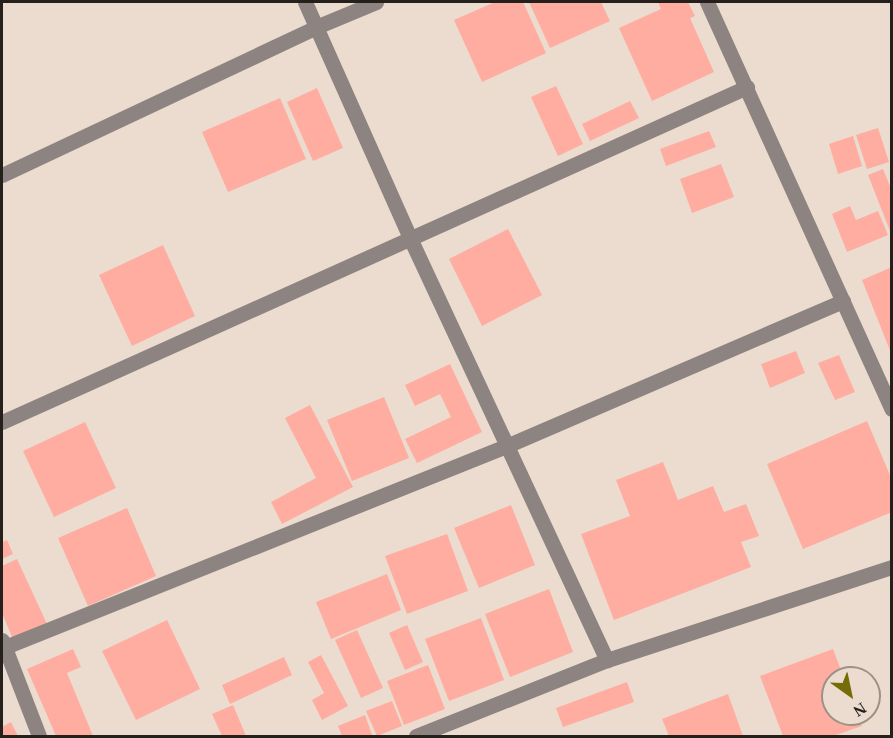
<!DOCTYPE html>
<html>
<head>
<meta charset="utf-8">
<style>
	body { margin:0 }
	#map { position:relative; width:893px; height:738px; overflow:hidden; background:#ebdccf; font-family:"Times New Roman",serif }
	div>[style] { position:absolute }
	.building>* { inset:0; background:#ffada1 }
	.minor>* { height:15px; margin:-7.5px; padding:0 7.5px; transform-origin:7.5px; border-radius:7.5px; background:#8d8482 }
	span { translate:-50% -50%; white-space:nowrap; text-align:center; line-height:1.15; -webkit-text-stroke:6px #ebdccf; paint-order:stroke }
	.frame { position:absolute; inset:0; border:3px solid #26201c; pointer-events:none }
	.north { position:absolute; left:821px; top:666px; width:60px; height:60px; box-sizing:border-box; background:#ebdccf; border:2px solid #9c9187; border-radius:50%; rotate:147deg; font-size:16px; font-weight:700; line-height:24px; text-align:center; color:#26201c }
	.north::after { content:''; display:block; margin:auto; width:21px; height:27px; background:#766c07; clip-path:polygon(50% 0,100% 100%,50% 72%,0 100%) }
</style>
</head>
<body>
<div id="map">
	<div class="building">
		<div style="clip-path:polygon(495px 2px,523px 2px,546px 53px,482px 82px,454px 20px)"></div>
		<div style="clip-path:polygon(529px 2px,601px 2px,610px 21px,550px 48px)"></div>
		<div style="clip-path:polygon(658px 2px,688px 2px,695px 16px,690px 18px,714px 72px,652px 101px,619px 28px,661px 9px)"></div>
		<div style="clip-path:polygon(556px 86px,583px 144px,558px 156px,531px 97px)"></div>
		<div style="clip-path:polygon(317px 88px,343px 148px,313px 161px,287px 102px)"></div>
		<div style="clip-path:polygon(280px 98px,306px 159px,228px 192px,202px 132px)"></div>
		<div style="clip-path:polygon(630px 101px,639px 118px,590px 141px,582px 124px)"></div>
		<div style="clip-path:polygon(878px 128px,889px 162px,867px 169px,856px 135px)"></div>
		<div style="clip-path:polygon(709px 131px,716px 147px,666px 166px,660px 149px)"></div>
		<div style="clip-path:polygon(853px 136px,862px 166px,838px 174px,829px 144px)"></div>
		<div style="clip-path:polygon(721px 164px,734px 197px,692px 213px,680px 179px)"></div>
		<div style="clip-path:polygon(883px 169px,892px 191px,890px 231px,868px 175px)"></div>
		<div style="clip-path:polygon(850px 206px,856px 220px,878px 211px,888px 235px,847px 252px,832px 214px)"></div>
		<div style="clip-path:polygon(508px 229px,542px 295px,482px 326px,449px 259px)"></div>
		<div style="clip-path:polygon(163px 245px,195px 316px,132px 346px,99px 275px)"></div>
		<div style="clip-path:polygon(892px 267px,892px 353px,891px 353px,862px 280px)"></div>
		<div style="clip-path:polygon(796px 351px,805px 373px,770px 388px,761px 364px)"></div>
		<div style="clip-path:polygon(839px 355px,855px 392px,835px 400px,818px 363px)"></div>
		<div style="clip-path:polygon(450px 364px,482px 432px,417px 463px,405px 439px,451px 417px,440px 394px,415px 406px,405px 385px)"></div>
		<div style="clip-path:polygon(384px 397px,409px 458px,352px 481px,327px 420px)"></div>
		<div style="clip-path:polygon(310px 405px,353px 487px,282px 524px,271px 502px,316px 478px,285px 418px)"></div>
		<div style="clip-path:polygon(867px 421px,892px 480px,892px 512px,803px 549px,767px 464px)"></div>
		<div style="clip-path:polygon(85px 422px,116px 488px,54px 517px,23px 451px)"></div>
		<div style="clip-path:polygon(663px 462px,678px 500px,713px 486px,724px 512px,746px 504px,759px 536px,741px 542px,751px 567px,614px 620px,581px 534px,630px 516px,616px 480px)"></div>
		<div style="clip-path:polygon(511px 505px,535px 565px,479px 588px,454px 528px)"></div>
		<div style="clip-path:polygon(127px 508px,156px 576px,88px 606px,58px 538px)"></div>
		<div style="clip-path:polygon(447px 534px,468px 591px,407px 614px,385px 556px)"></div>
		<div style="clip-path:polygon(7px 540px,13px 554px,2px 559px,2px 542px)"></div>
		<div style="clip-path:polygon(17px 559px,47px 624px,13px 639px,2px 613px,2px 566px)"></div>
		<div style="clip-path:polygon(387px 574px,401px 610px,331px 639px,316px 602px)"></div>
		<div style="clip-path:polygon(549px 589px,573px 652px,510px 677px,485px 614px)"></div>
		<div style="clip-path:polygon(481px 618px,504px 680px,449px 701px,425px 639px)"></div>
		<div style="clip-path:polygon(167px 620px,200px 689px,136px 720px,102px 651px)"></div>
		<div style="clip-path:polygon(407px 625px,423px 662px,405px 670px,389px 633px)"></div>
		<div style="clip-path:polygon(357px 630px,383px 688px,361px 698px,335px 640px)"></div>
		<div style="clip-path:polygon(73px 649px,81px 667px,67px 673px,93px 736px,56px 736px,27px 669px)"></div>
		<div style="clip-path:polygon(833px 649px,844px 678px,833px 678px,833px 714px,857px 714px,862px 726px,833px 736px,783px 736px,760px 676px)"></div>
		<div style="clip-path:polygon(321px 655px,348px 706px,322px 720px,312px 700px,324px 693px,308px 662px)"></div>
		<div style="clip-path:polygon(284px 657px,292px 675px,230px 704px,222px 685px)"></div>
		<div style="clip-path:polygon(428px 665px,445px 709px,404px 725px,387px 681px)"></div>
		<div style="clip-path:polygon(627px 682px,634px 702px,563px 727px,556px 708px)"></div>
		<div style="clip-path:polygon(728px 694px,743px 736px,669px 736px,662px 719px)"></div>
		<div style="clip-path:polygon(392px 701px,402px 726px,377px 736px,366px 711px)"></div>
		<div style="clip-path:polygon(233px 705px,246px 736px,222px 736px,212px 714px)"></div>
		<div style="clip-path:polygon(365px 715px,372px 735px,342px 736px,338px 726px)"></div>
		<div style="clip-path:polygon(11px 722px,18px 736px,2px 736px,2px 727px)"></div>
	</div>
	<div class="minor">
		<div style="left:305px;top:2px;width:258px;rotate:66deg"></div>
		<div style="left:410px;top:238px;width:466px;rotate:65deg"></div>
		<div style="left:707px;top:2px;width:447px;rotate:65.6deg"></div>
		<div style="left:2px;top:175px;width:347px;rotate:-25.2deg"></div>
		<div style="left:316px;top:27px;width:65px;rotate:-22.6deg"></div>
		<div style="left:2px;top:422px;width:817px;rotate:-24.21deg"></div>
		<div style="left:2px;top:640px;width:103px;rotate:68.9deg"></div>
		<div style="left:2px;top:645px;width:4px;rotate:34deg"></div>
		<div style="left:5px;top:647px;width:540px;rotate:-21.86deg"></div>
		<div style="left:506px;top:446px;width:367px;rotate:-23.3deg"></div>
		<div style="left:416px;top:736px;width:206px;rotate:-21.7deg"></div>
		<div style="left:607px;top:660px;width:300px;rotate:-18.1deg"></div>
	</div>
	<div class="frame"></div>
	<div class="north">N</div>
</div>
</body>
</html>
